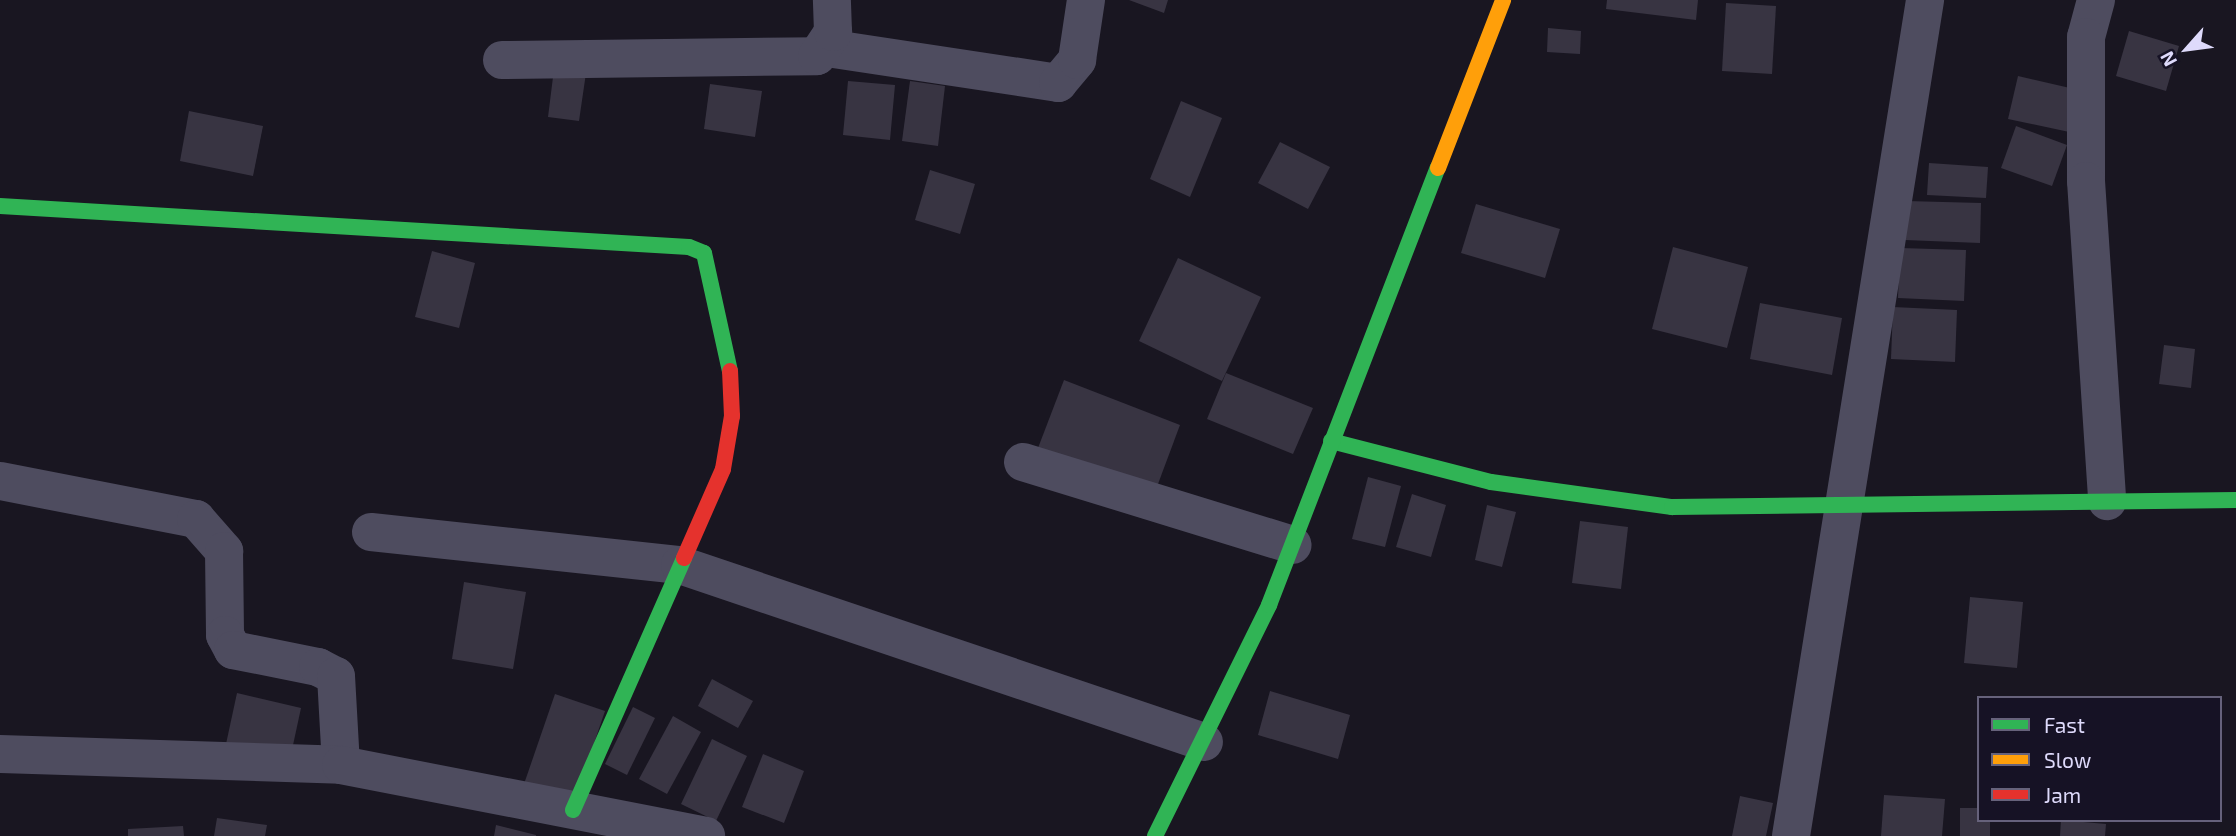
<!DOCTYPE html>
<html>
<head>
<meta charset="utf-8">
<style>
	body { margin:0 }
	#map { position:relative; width:2236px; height:836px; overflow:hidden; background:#191621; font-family:"Exo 2",sans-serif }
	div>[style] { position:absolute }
	.building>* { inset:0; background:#383442 }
	.street>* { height:38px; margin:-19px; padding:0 19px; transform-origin:19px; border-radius:19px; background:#4e4c5f }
	.fast>* { height:16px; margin:-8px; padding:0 8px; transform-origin:8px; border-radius:8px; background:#30b455 }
	.slow>* { height:16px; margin:-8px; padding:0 8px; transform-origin:8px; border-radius:8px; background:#ff9f0a }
	.jam>* { height:16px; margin:-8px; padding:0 8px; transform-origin:8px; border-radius:8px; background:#e5322d }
	span { translate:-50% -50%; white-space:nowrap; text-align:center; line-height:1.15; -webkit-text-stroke:5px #161225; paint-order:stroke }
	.legend { position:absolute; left:1977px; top:696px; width:245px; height:126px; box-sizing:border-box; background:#161225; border:2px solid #66627b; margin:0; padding:9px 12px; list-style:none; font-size:21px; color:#dedafb }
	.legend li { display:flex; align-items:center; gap:14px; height:35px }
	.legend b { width:35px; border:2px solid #66627b }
	.north { position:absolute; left:2152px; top:14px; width:70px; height:70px; -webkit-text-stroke:5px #161225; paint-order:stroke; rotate:242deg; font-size:19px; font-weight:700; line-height:28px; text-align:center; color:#dedafb }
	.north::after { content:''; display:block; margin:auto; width:24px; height:32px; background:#dedafb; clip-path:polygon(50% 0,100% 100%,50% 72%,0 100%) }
</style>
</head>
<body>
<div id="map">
	<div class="building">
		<div style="clip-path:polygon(1129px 0,1168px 0,1164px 13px)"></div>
		<div style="clip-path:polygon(1607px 0,1698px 0,1696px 20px,1606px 9px)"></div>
		<div style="clip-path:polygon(1726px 3px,1776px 6px,1772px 74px,1722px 71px)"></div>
		<div style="clip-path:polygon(1548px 28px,1581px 31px,1580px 54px,1547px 52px)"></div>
		<div style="clip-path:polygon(2129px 31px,2179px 46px,2166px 91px,2116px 76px)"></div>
		<div style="clip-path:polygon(554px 69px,586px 73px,579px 121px,548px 117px)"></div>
		<div style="clip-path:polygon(2018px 76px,2083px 91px,2074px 133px,2008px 119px)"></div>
		<div style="clip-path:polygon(848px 81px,895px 85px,890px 140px,843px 135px)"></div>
		<div style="clip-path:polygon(910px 81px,945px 86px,938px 146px,902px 141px)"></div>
		<div style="clip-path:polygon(710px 84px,762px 91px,755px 137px,704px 129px)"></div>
		<div style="clip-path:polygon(1181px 101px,1222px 118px,1190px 197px,1150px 179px)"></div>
		<div style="clip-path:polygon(189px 111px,263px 126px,253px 176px,180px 161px)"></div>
		<div style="clip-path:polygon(2016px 126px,2067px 145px,2052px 186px,2001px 168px)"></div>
		<div style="clip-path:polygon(1280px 142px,1330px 167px,1308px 209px,1258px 183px)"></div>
		<div style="clip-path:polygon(1929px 163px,1988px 167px,1986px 198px,1927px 195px)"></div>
		<div style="clip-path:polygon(930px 170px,975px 184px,960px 234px,915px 220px)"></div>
		<div style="clip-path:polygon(1906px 201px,1981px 203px,1980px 243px,1905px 240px)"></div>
		<div style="clip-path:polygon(1476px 204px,1560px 229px,1545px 278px,1461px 253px)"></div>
		<div style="clip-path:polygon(1673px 247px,1748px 267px,1727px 348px,1652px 329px)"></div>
		<div style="clip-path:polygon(1900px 248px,1966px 250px,1964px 301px,1898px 298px)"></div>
		<div style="clip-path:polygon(432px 251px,475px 263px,459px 328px,415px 317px)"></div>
		<div style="clip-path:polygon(1178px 258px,1261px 297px,1222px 381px,1139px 341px)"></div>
		<div style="clip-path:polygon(1760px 303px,1842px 318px,1832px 375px,1750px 359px)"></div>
		<div style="clip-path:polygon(1893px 307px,1957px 310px,1955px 362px,1891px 359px)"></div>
		<div style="clip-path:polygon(2164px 345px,2195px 349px,2191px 388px,2159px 384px)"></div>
		<div style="clip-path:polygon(1226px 373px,1313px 408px,1293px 454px,1207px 419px)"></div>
		<div style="clip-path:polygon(1064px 380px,1180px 425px,1155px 492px,1038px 448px)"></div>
		<div style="clip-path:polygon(1368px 477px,1401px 486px,1385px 547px,1352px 539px)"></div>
		<div style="clip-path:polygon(1412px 494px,1446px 505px,1431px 557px,1396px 547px)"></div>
		<div style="clip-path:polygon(1487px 505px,1516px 512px,1502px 567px,1475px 560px)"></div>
		<div style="clip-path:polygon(1580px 521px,1628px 527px,1621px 589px,1572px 583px)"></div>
		<div style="clip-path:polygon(464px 582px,526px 592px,513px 669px,452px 659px)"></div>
		<div style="clip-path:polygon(1970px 597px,2023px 602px,2017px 668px,1964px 663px)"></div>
		<div style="clip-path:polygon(712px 679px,753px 701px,738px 728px,698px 706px)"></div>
		<div style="clip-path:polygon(1270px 691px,1350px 715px,1338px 759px,1258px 735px)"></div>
		<div style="clip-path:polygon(237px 693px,301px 708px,290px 759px,226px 744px)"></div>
		<div style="clip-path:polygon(555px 694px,605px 711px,574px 802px,524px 784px)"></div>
		<div style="clip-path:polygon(633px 707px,655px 718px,627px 775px,605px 764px)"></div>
		<div style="clip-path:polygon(673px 716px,701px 732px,667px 794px,639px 779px)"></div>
		<div style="clip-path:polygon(712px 739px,747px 756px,716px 821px,681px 804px)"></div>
		<div style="clip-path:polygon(763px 754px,804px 771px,784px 823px,742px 807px)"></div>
		<div style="clip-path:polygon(1884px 795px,1945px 799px,1942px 836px,1881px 836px)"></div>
		<div style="clip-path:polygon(1740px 796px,1773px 803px,1766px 836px,1732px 836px)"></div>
		<div style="clip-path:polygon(1960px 808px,1979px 808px,1979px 820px,1990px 820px,1990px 836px,1960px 836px)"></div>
		<div style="clip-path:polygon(217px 818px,267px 825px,265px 836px,214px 836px)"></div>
		<div style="clip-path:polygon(2061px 820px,2106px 824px,2105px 836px,2060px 836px)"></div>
		<div style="clip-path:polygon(496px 825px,536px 835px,536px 836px,494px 836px)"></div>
		<div style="clip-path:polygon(183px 826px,184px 836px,128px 836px,128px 829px)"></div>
	</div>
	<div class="street">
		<div style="left:2096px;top:0;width:38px;rotate:105deg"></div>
		<div style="left:2086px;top:37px;width:144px;rotate:90deg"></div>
		<div style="left:2086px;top:181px;width:321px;rotate:86.2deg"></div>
		<div style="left:827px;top:48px;width:234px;rotate:8.6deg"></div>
		<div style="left:1058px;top:83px;width:30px;rotate:-50deg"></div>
		<div style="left:1077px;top:60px;width:61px;rotate:-81.5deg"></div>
		<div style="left:502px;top:60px;width:315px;rotate:-0.7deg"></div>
		<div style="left:817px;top:56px;width:29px;rotate:-56deg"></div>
		<div style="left:833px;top:32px;width:32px;rotate:-92deg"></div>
		<div style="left:1023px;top:462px;width:282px;rotate:17.1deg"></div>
		<div style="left:0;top:481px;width:200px;rotate:11deg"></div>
		<div style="left:196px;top:519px;width:43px;rotate:48.8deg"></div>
		<div style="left:224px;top:551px;width:84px;rotate:89.3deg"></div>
		<div style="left:225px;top:635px;width:17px;rotate:62deg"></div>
		<div style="left:233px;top:650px;width:87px;rotate:11.3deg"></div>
		<div style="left:318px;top:667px;width:20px;rotate:27deg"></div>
		<div style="left:336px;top:676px;width:89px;rotate:86.8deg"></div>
		<div style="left:371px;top:532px;width:311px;rotate:6.1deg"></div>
		<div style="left:680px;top:565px;width:553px;rotate:18.66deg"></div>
		<div style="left:0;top:754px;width:341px;rotate:1.8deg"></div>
		<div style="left:341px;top:765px;width:372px;rotate:11deg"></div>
		<div style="left:1791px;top:836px;width:847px;rotate:-80.89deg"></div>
	</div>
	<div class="fast">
		<div style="left:0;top:206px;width:690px;rotate:3.41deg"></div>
		<div style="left:689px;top:247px;width:16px;rotate:22deg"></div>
		<div style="left:704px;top:253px;width:121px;rotate:77.6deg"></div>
		<div style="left:1331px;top:441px;width:165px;rotate:14.4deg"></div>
		<div style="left:1491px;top:482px;width:183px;rotate:7.9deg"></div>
		<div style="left:1672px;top:507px;width:564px;rotate:-0.71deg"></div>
		<div style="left:573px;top:810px;width:275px;rotate:-66.2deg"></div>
		<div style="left:1155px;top:836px;width:258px;rotate:-63.7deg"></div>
		<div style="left:1269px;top:605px;width:469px;rotate:-68.9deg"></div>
	</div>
	<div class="slow">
		<div style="left:1438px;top:168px;width:180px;rotate:-68.8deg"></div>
	</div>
	<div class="jam">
		<div style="left:684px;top:558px;width:97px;rotate:-66.3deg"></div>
		<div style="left:723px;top:469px;width:54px;rotate:-80.4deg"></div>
		<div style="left:732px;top:416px;width:45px;rotate:-92.5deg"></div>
	</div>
	<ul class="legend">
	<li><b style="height:9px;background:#30b455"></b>Fast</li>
	<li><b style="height:9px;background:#ff9f0a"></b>Slow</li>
	<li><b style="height:9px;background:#e5322d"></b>Jam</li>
	</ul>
	<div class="north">N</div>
</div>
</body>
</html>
